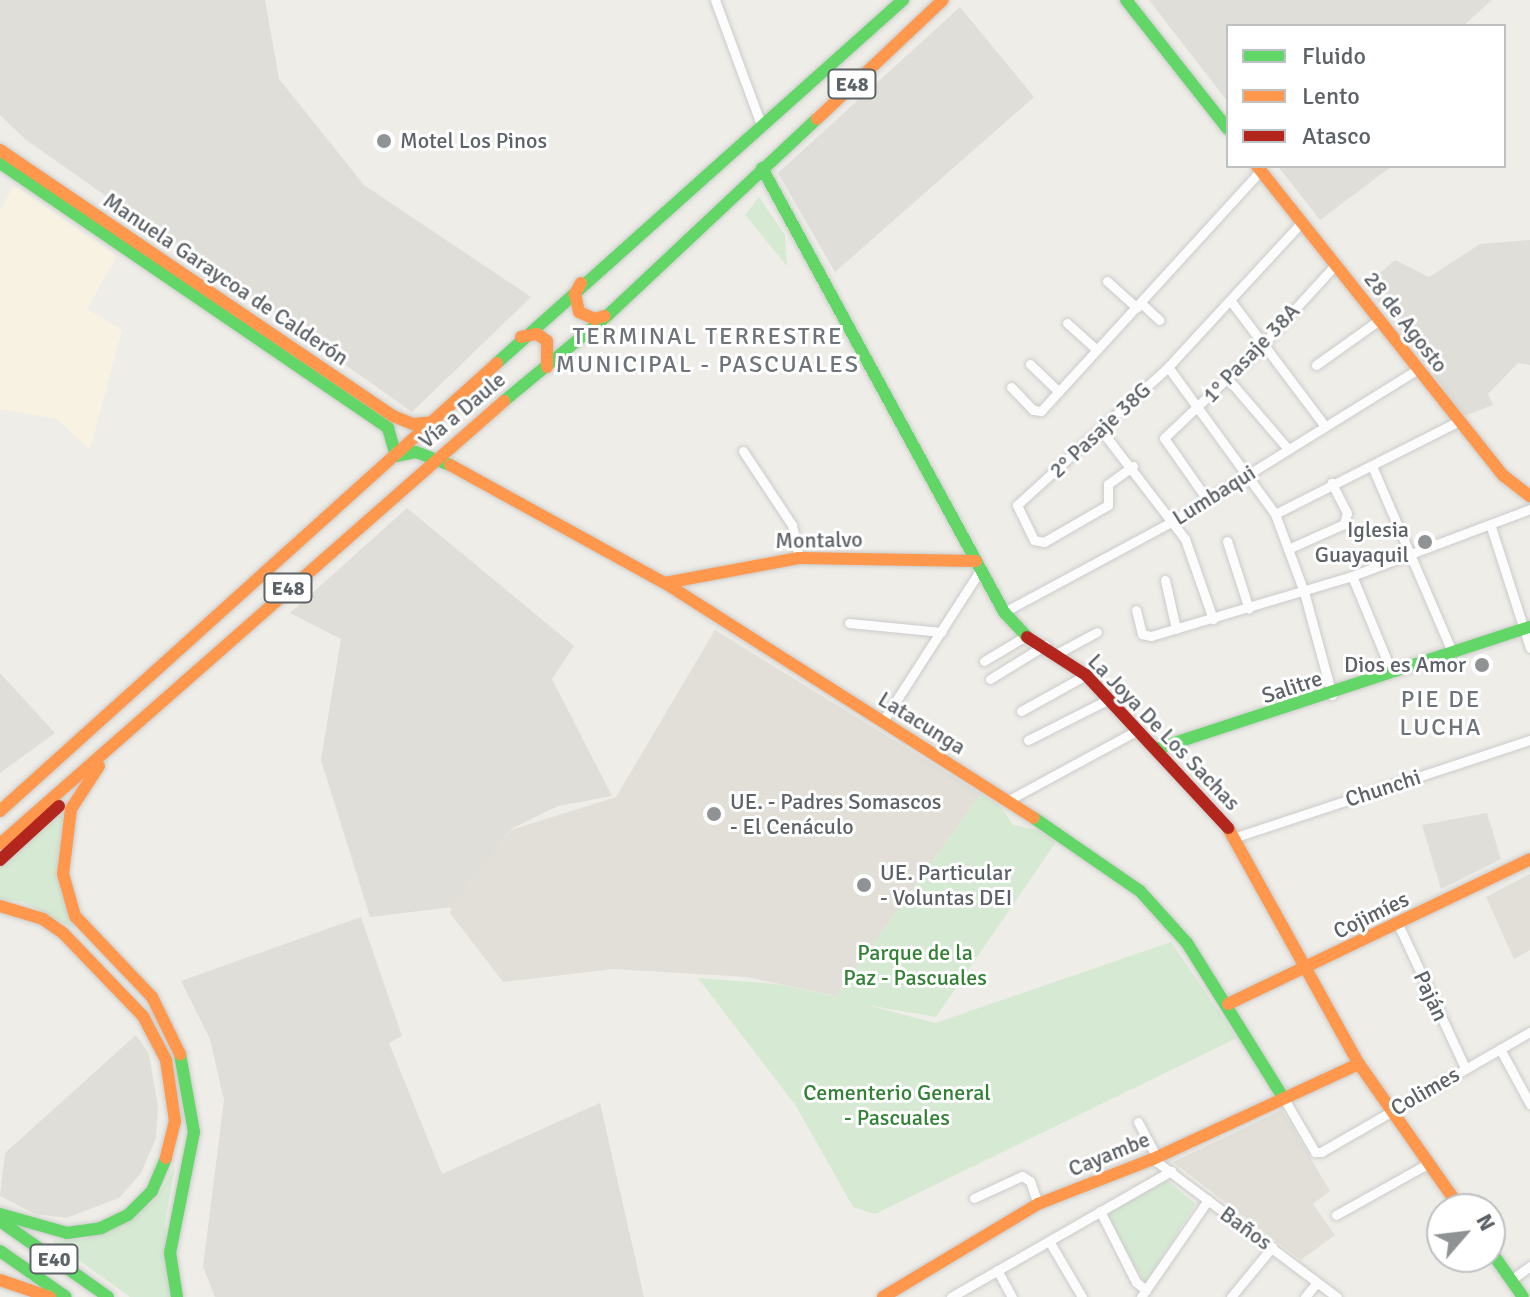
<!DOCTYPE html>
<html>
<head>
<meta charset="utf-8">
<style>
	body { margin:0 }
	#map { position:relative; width:1530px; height:1297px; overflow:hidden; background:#eeede8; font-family:Signika,sans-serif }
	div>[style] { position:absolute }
	.commercial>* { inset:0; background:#f7f2e2 }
	.industrial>* { inset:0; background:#dfded9 }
	.education>* { inset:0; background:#e1dfd8 }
	.green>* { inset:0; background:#d6ead3 }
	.roads { filter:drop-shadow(0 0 2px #cbcbca) drop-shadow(0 0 2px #cbcbca) }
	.street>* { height:9px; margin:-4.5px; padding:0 4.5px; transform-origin:4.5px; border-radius:4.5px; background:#fcfcfc }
	.fast>* { height:12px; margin:-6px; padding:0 6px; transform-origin:6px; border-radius:6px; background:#63d668 }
	.slow>* { height:12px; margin:-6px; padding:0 6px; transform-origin:6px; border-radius:6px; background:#ff974d }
	.jam>* { height:12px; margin:-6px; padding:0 6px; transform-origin:6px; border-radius:6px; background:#b3261e }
	.dots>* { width:22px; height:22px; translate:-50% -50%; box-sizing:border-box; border:4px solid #fff; border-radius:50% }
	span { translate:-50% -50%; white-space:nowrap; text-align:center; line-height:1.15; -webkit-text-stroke:6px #fff; paint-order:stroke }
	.shield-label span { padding:2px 6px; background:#fff; border:2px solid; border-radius:6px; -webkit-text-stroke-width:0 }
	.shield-label { font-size:20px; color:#5d6267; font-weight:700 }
	.poi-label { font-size:22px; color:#5d6267 }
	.left { translate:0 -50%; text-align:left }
	.right { translate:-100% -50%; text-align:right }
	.street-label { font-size:22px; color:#5d6267 }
	.park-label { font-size:22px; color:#328135 }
	.neighbourhood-label { font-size:24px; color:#6e7479; letter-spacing:2px }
	.legend { position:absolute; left:1226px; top:24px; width:280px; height:144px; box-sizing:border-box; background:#fff; border:2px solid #bec0c2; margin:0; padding:10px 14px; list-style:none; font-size:24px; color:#5d6267 }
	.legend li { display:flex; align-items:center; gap:16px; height:40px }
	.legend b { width:40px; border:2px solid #bec0c2 }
	.north { position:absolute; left:1426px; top:1193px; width:80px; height:80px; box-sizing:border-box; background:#fff; border:2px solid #bec0c2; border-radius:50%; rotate:62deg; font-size:22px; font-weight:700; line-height:32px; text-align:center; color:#5d6267 }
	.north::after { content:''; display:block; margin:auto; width:28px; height:36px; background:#909394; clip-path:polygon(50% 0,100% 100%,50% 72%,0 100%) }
</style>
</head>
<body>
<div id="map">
	<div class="commercial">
		<div style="clip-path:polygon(14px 185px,117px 256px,87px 309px,122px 330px,90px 450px,57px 419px,0 409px,0 210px)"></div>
	</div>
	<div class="industrial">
		<div style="clip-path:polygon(0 0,265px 0,279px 79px,364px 185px,531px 297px,412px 412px,25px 139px,0 115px)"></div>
		<div style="clip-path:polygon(1149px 0,1492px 0,1463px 26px,1228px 26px,1228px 102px)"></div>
		<div style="clip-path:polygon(960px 7px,1034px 97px,835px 272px,778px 173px)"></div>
		<div style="clip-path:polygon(1278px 166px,1392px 166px,1320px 220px)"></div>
		<div style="clip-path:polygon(1530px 240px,1530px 365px,1518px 363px,1488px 394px,1493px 405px,1464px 416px,1366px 285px,1395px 260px,1429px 277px,1480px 244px)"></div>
		<div style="clip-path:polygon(407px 508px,574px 646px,552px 679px,612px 796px,558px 806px,511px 829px,453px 907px,370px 917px,321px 760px,341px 639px,290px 613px)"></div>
		<div style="clip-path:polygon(0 673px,55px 733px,0 773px)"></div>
		<div style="clip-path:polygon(1487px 813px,1501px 859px,1441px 889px,1422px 825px)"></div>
		<div style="clip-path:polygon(361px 917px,402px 1036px,389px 1043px,442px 1174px,600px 1103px,644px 1297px,215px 1297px,203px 1267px,224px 1100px,210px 1039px,181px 981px)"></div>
		<div style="clip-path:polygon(136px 1035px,149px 1054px,158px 1107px,156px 1138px,141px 1173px,119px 1198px,66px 1218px,35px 1214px,0 1196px,5px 1153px)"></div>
	</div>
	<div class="education">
		<div style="clip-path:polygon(715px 630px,981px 794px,836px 996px,747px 977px,613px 969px,503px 982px,450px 913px,453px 902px,511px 830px,616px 797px)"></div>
		<div style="clip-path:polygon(1530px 874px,1530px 950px,1514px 959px,1486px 897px)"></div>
		<div style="clip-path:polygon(1282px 1110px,1330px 1191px,1313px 1204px,1335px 1235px,1301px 1260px,1173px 1162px)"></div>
	</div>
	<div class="green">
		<div style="clip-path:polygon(759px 197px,785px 235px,787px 266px,745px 215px)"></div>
		<div style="clip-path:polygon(981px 794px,1001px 807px,1013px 825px,1038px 830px,1056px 842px,936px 1017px,867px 1005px,935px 1023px,1171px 942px,1237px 1038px,875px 1214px,853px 1207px,796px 1106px,698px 978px,776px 984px,836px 996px)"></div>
		<div style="clip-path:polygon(71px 798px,57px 862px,75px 929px,23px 902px,0 899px,0 865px)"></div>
		<div style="clip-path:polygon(175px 1165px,165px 1224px,171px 1297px,130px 1297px,52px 1241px,86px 1239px,126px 1223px,158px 1197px)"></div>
		<div style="clip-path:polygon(1165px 1179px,1196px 1204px,1145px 1283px,1104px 1212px)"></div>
	</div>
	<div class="roads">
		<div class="street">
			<div style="left:715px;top:0;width:135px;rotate:69.7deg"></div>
			<div style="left:1107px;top:281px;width:40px;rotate:42deg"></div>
			<div style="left:1230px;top:300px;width:158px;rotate:53deg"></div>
			<div style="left:1141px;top:303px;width:25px;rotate:43deg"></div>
			<div style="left:1067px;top:323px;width:40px;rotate:42deg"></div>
			<div style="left:1030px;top:364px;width:40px;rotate:44deg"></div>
			<div style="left:1316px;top:365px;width:77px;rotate:-35.5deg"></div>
			<div style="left:1168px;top:367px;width:182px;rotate:53.9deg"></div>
			<div style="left:1275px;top:514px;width:83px;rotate:69.6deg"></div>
			<div style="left:1304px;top:592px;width:107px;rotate:74.8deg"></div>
			<div style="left:1228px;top:379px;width:92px;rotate:49.4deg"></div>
			<div style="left:1011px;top:387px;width:32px;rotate:46deg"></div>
			<div style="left:1033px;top:410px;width:8px;rotate:7deg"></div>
			<div style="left:1041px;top:411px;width:325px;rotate:-47.6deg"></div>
			<div style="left:1101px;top:430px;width:138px;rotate:52.4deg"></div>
			<div style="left:1185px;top:539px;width:85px;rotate:70.7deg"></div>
			<div style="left:743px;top:451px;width:89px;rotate:56.5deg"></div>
			<div style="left:792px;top:525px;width:34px;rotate:78deg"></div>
			<div style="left:1133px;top:466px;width:31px;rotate:144deg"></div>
			<div style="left:1108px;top:484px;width:21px;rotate:90deg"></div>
			<div style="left:1108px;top:505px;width:74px;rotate:150deg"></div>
			<div style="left:1044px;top:542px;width:10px;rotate:-169deg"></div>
			<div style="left:1034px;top:540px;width:39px;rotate:-116deg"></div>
			<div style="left:1017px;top:505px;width:205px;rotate:-42.4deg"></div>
			<div style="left:1168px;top:367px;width:197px;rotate:-47.3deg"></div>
			<div style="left:1372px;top:466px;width:202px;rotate:66.7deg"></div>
			<div style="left:1206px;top:498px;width:73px;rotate:-125deg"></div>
			<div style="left:1164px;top:438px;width:137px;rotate:-43.5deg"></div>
			<div style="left:1263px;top:344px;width:108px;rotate:-47.6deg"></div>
			<div style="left:1275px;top:514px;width:206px;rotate:-26.8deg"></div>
			<div style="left:1491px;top:527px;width:127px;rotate:72.1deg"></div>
			<div style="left:1227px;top:541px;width:71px;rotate:72.1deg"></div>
			<div style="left:1288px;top:549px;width:61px;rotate:-24.1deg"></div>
			<div style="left:1344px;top:524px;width:11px;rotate:-75deg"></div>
			<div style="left:1347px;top:513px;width:34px;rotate:-117deg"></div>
			<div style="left:1352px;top:576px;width:105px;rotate:67.6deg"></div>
			<div style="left:1165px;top:580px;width:50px;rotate:77.3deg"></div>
			<div style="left:1136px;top:610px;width:25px;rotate:76deg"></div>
			<div style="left:1142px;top:634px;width:9px;rotate:13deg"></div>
			<div style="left:1151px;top:636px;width:210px;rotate:-16.6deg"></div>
			<div style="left:1352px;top:576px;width:190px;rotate:-20.6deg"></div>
			<div style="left:1004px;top:612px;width:192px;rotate:-28.3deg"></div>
			<div style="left:1173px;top:521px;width:288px;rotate:-31.8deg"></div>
			<div style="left:849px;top:623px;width:93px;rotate:5.5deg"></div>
			<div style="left:1058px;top:653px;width:44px;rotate:-28.3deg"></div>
			<div style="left:984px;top:661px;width:49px;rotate:-30.8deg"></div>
			<div style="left:990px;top:679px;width:65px;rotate:-31.7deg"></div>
			<div style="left:1021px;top:711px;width:74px;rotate:-29deg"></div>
			<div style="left:883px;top:721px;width:181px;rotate:-57.2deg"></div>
			<div style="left:1028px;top:740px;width:91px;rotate:-26.8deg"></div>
			<div style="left:1007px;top:801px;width:149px;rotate:-28.5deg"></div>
			<div style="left:1236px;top:837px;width:310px;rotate:-18.3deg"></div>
			<div style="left:1398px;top:924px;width:159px;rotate:65deg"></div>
			<div style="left:1500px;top:1049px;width:63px;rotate:61.4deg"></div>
			<div style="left:1283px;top:1097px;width:64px;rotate:59.8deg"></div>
			<div style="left:1315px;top:1152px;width:6px"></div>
			<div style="left:1321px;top:1152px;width:241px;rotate:-29.9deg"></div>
			<div style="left:1138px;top:1122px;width:40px;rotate:62deg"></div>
			<div style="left:1153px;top:1159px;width:230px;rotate:36.9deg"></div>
			<div style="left:974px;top:1198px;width:53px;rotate:-24.6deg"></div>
			<div style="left:1022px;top:1176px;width:9px;rotate:32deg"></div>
			<div style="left:1030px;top:1181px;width:24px;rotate:71deg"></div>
			<div style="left:1100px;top:1211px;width:80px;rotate:63.1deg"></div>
			<div style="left:1136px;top:1282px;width:13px;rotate:39deg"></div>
			<div style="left:1336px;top:1215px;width:107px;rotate:-29.2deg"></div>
			<div style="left:1049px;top:1241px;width:65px;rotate:59.5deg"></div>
			<div style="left:997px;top:1270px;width:31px;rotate:61deg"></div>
			<div style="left:1511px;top:1280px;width:24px;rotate:-36deg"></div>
			<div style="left:951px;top:1297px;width:254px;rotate:-29.8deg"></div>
			<div style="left:1141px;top:1297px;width:118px;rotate:-55.4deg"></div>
			<div style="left:1231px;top:1297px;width:65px;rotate:-50.6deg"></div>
			<div style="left:1305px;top:1297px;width:19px;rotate:-51deg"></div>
		</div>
		<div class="fast">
			<div style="left:1126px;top:0;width:164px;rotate:51.7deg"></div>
			<div style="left:0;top:163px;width:470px;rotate:34.3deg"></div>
			<div style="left:388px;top:428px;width:29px;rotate:74deg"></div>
			<div style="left:396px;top:456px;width:20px;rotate:-11deg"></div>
			<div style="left:416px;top:452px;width:36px;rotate:21deg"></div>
			<div style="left:762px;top:168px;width:506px;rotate:61.41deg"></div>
			<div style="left:1004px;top:612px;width:34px;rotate:47deg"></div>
			<div style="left:497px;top:363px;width:545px;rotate:-41.8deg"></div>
			<div style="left:504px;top:401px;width:136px;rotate:-39.6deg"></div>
			<div style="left:609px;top:314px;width:285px;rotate:-43.2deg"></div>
			<div style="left:1156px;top:749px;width:393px;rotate:-18.1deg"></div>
			<div style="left:1034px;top:818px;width:129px;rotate:34.6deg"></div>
			<div style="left:1140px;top:891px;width:70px;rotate:47.9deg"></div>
			<div style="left:1187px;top:943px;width:181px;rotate:58.1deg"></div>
			<div style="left:0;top:1214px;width:70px;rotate:15.8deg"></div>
			<div style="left:67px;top:1233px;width:34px;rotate:-8deg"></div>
			<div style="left:101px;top:1228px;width:30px;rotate:-26deg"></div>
			<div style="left:128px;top:1215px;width:34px;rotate:-45deg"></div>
			<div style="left:152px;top:1191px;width:36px;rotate:-67deg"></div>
			<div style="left:0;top:1221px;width:132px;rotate:35.1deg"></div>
			<div style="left:1490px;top:1250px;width:57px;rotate:54.9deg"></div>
			<div style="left:0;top:1251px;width:80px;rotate:34.9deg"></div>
			<div style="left:177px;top:1297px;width:45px;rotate:-99deg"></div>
			<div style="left:170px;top:1253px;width:123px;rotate:-78.8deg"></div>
			<div style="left:194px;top:1132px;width:79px;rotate:-100.2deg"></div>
		</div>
		<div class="slow">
			<div style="left:817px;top:119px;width:173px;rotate:-43.4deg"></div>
			<div style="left:0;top:150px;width:475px;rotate:34.1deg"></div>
			<div style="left:393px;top:416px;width:22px;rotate:22deg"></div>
			<div style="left:413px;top:424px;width:22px;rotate:-5deg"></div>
			<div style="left:1257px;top:166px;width:396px;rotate:51.5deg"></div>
			<div style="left:1504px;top:476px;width:33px;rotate:38deg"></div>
			<div style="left:581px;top:283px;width:13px;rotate:119deg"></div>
			<div style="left:575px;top:294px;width:18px;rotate:77deg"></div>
			<div style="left:579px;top:312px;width:17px;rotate:24deg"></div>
			<div style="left:595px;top:319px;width:10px;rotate:-17deg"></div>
			<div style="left:521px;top:337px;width:16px;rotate:-11deg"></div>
			<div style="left:537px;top:334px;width:12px;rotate:35deg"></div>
			<div style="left:547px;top:341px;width:26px;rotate:90deg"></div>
			<div style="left:450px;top:465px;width:245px;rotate:28.8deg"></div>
			<div style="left:665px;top:583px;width:437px;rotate:32.5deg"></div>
			<div style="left:665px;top:583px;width:136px;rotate:-10.6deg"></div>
			<div style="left:799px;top:558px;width:177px;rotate:1deg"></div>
			<div style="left:99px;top:766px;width:51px;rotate:123.1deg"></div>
			<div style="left:71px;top:809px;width:65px;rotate:97deg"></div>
			<div style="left:63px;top:874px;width:44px;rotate:74.1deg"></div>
			<div style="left:75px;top:916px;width:112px;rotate:46.5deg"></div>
			<div style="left:152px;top:997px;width:64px;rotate:63.8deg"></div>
			<div style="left:0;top:811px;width:669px;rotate:-42.03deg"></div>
			<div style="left:1228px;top:828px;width:270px;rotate:61deg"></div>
			<div style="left:1359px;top:1064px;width:177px;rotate:54.9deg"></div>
			<div style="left:0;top:844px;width:671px;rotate:-41.31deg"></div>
			<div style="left:0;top:906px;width:45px;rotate:16.8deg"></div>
			<div style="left:43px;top:919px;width:24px;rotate:35deg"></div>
			<div style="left:63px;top:933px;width:115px;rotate:46.1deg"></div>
			<div style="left:143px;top:1016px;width:50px;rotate:62.4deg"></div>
			<div style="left:166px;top:1060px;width:62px;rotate:81.6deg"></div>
			<div style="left:175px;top:1121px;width:38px;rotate:104deg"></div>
			<div style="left:1228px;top:1004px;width:335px;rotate:-25.6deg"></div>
			<div style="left:0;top:1280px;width:53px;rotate:18.8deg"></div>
			<div style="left:883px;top:1297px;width:181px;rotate:-31deg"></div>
			<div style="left:1038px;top:1204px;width:123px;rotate:-21.4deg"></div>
			<div style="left:1153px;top:1159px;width:227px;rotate:-24.8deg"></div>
		</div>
		<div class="jam">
			<div style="left:1027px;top:637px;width:70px;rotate:32.8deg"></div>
			<div style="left:1086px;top:675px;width:209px;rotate:47.1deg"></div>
			<div style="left:0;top:860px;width:80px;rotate:-42.5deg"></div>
		</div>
	</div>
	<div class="dots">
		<div style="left:384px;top:141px;background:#909394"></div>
		<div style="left:1425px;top:542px;background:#909394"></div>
		<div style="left:1482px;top:665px;background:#909394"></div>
		<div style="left:714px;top:814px;background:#909394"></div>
		<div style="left:864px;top:885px;background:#909394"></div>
	</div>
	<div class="shield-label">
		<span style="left:852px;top:84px">E48</span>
		<span style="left:288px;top:588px">E48</span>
		<span style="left:54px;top:1259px">E40</span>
	</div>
	<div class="poi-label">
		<span class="left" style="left:400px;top:141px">Motel Los Pinos</span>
		<span class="right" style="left:1409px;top:542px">Iglesia<br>Guayaquil</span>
		<span class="right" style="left:1466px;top:665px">Dios es Amor</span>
		<span class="left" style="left:730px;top:814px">UE. - Padres Somascos<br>- El Cenáculo</span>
		<span class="left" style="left:880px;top:885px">UE. Particular<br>- Voluntas DEI</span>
	</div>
	<div class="street-label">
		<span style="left:226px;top:279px;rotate:34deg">Manuela Garaycoa de Calderón</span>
		<span style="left:1406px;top:322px;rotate:52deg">28 de Agosto</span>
		<span style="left:1251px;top:353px;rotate:-46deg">1° Pasaje 38A</span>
		<span style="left:462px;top:410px;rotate:-40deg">Vía a Daule</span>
		<span style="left:1100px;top:430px;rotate:-43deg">2° Pasaje 38G</span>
		<span style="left:1214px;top:495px;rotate:-32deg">Lumbaqui</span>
		<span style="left:819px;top:540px;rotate:-1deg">Montalvo</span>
		<span style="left:1292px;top:687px;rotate:-18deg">Salitre</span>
		<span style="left:922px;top:723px;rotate:32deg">Latacunga</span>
		<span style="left:1164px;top:732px;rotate:46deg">La Joya De Los Sachas</span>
		<span style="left:1383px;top:788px;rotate:-18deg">Chunchi</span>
		<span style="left:1371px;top:915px;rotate:-26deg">Cojimíes</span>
		<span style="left:1431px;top:996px;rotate:65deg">Paján</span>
		<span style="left:1425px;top:1091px;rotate:-30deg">Colimes</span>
		<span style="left:1109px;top:1154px;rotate:-22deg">Cayambe</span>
		<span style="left:1246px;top:1228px;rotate:36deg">Baños</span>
	</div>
	<div class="park-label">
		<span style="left:915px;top:965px">Parque de la<br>Paz - Pascuales</span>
		<span style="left:897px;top:1105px">Cementerio General<br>- Pascuales</span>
	</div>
	<div class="neighbourhood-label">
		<span style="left:708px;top:351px">TERMINAL TERRESTRE<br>MUNICIPAL - PASCUALES</span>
		<span style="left:1441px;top:714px">PIE DE<br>LUCHA</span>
	</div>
	<ul class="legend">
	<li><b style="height:10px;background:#63d668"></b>Fluido</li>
	<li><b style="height:10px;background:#ff974d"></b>Lento</li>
	<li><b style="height:10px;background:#b3261e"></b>Atasco</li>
	</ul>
	<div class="north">N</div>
</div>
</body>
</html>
